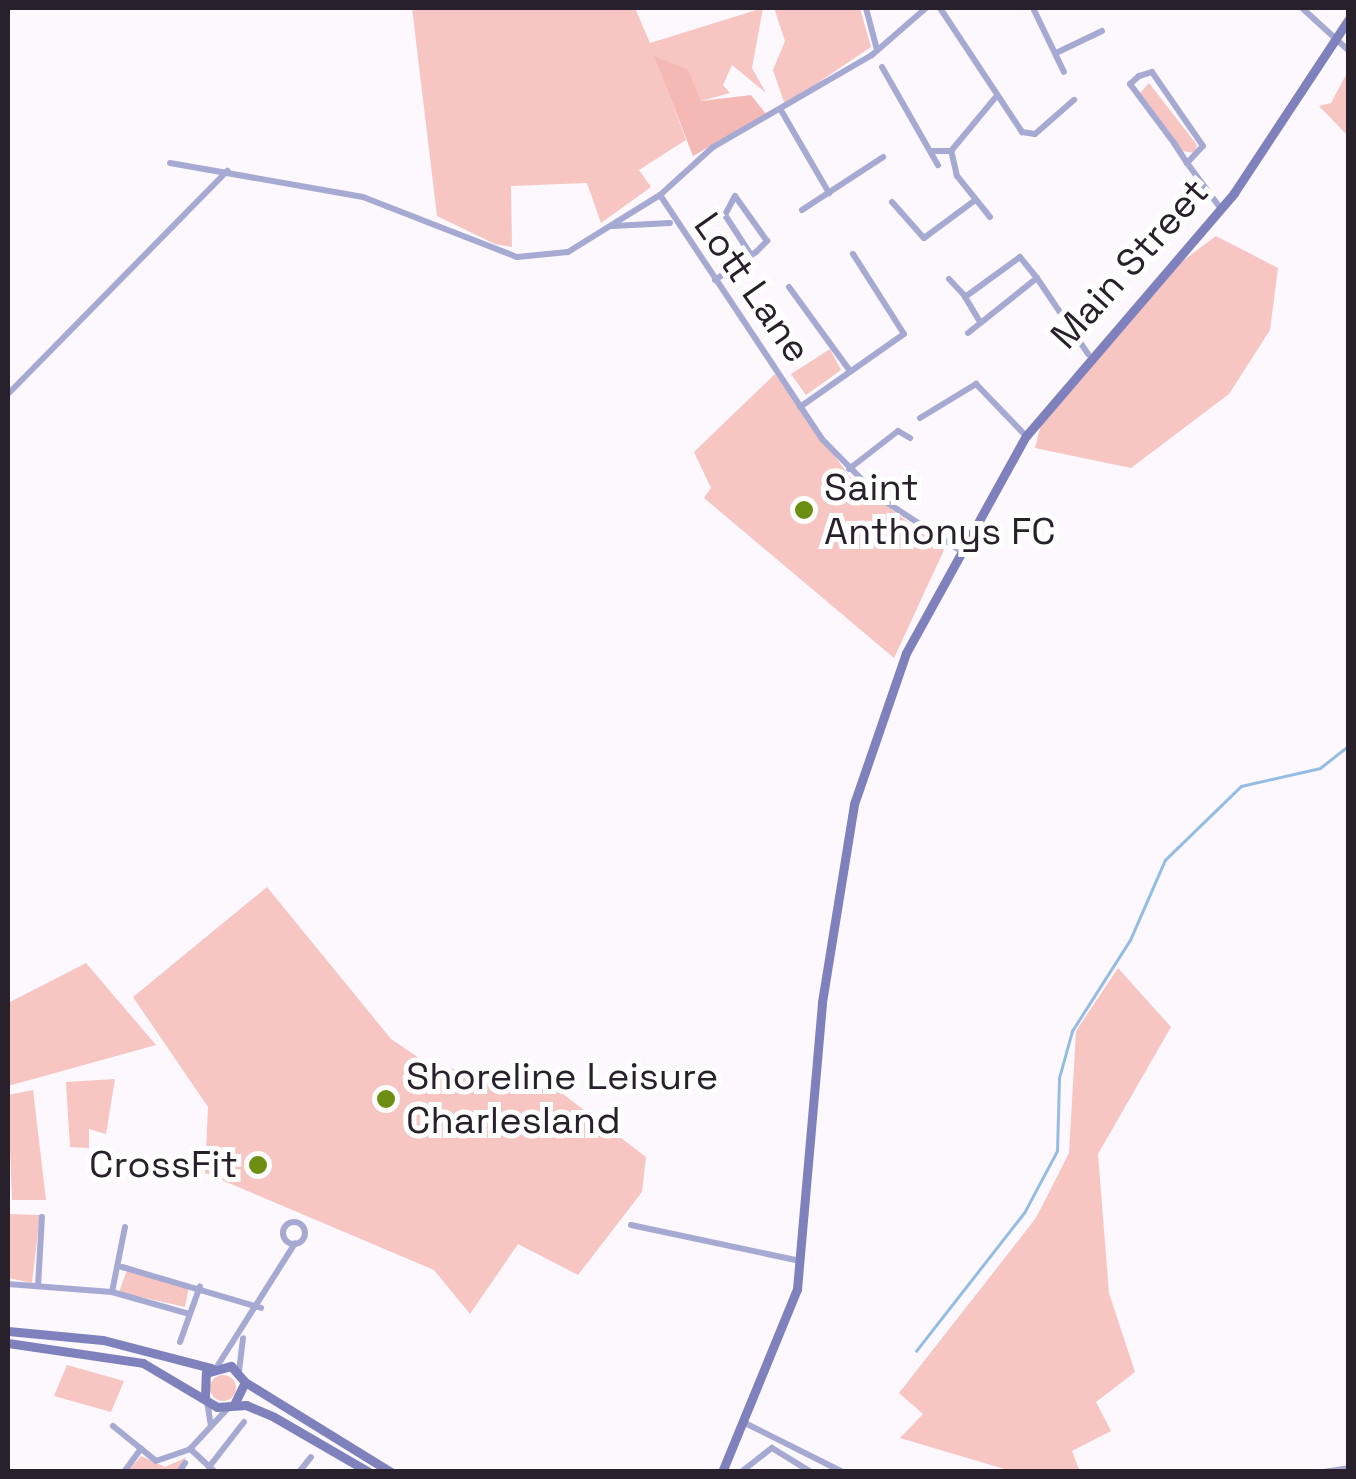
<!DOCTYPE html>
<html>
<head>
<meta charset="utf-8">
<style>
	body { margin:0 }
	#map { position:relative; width:1356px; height:1479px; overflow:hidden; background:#fcf8fe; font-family:"Space Grotesk",sans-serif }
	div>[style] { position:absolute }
	.green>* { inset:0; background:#f7c6c2 }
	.round { border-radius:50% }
	.forest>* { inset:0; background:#f5b9b5 }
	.stream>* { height:2.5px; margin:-1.25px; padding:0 1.25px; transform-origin:1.25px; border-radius:1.25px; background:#95bde3 }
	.street>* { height:6px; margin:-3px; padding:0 3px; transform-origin:3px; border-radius:3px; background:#a6a9d2 }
	.street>.ring { margin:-3px; padding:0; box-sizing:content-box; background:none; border:6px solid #a6a9d2; border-radius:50% }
	.secondary>* { height:9px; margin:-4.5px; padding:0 4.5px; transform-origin:4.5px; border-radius:4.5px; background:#7f81bc }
	.dots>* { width:28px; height:28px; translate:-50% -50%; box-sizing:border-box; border:5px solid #fff; border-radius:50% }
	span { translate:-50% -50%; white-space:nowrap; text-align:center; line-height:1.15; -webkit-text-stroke:10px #fff; paint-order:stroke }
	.street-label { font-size:38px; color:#28212b }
	.poi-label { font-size:38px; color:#28212b }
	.left { translate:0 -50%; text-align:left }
	.right { translate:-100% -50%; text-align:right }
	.frame { position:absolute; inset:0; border:10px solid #28212b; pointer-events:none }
</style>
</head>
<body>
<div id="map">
	<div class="green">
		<div style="clip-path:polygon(412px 8px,635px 8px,650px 43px,763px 8px,752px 68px,766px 93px,732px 65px,723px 85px,730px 93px,701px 101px,655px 57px,686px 140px,639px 170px,651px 187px,601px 223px,587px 183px,511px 186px,512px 247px,495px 244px,437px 216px)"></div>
		<div style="clip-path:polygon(774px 8px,860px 8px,871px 47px,785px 105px,773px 70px,785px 41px)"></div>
		<div style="clip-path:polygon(1348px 71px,1348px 136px,1319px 106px,1331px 103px)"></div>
		<div style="clip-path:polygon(1149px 83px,1197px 145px,1195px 153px,1182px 151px,1140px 93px)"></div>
		<div style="clip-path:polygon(1216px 236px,1278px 268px,1270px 330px,1229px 394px,1131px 468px,1035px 448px,1041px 424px,1176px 266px)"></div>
		<div style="clip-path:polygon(830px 349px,841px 370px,806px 395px,791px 374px)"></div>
		<div style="clip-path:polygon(775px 374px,850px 477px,944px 550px,894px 658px,704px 498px,711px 488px,694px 452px)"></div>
		<div style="clip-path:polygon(267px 887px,391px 1039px,419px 1058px,497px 1083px,559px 1091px,646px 1157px,642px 1192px,578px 1275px,518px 1244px,470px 1314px,434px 1270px,205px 1173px,208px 1107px,133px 997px)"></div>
		<div style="clip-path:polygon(86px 963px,156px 1045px,8px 1086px,8px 1003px)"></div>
		<div style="clip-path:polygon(1118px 968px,1171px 1027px,1098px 1154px,1109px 1293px,1135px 1372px,1096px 1402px,1111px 1431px,1072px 1451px,1080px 1472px,1011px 1471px,900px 1438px,923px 1414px,899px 1393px,1036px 1218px,1069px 1153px,1076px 1031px)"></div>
		<div style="clip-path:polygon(115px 1079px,106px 1134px,89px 1129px,89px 1148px,70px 1147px,66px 1082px)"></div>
		<div style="clip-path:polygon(33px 1090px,46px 1200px,12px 1200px,8px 1095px)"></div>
		<div style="clip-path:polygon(8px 1214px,40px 1215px,32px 1283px,8px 1278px)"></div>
		<div style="clip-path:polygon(127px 1270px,189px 1286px,185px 1307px,119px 1292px)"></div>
		<div style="clip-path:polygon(67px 1365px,124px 1381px,111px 1412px,54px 1396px)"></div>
		<div class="round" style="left:210px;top:1375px;width:26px;height:26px"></div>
		<div style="clip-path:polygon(141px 1456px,165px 1467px,187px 1457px,176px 1471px,127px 1472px)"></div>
	</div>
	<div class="forest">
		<div style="clip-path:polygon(654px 56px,688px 70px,701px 101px,751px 95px,766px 114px,693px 156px)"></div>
	</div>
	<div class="stream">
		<div style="left:916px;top:1351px;width:175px;rotate:-52deg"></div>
		<div style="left:1024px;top:1213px;width:70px;rotate:-62deg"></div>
		<div style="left:1057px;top:1151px;width:73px;rotate:-88.4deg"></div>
		<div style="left:1059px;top:1078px;width:49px;rotate:-74.5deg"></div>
		<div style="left:1072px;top:1031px;width:108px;rotate:-57.5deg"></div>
		<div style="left:1130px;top:940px;width:87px;rotate:-66.4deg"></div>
		<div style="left:1165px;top:860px;width:106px;rotate:-44.2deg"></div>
		<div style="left:1241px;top:786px;width:81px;rotate:-12.8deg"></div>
		<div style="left:1320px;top:768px;width:36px;rotate:-38deg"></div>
	</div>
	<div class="street">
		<div style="left:866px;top:8px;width:43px;rotate:75.3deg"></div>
		<div style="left:926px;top:8px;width:72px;rotate:139deg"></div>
		<div style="left:872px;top:55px;width:184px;rotate:149.9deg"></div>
		<div style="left:713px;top:147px;width:72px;rotate:137.8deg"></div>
		<div style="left:660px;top:195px;width:293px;rotate:56.4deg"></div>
		<div style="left:822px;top:439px;width:83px;rotate:45.5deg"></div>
		<div style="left:880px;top:498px;width:93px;rotate:33.2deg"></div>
		<div style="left:940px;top:8px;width:149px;rotate:56.5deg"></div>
		<div style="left:1022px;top:132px;width:13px;rotate:9deg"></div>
		<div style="left:1035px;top:134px;width:52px;rotate:-41.1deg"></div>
		<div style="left:1033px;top:8px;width:71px;rotate:64.2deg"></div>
		<div style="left:1302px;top:8px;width:62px;rotate:42.4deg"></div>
		<div style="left:1056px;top:53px;width:51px;rotate:-25.6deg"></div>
		<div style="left:882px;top:67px;width:113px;rotate:60.3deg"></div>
		<div style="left:782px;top:112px;width:94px;rotate:59.9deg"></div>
		<div style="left:931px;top:151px;width:20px"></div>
		<div style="left:170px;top:163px;width:196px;rotate:10deg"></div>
		<div style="left:363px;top:197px;width:165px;rotate:21.3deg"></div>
		<div style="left:517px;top:257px;width:51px;rotate:-5.6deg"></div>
		<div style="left:568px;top:252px;width:108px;rotate:-31.8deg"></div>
		<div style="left:1187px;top:163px;width:23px;rotate:-47deg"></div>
		<div style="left:1203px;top:146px;width:90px;rotate:-124.6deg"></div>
		<div style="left:1152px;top:72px;width:14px;rotate:163deg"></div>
		<div style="left:1139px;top:76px;width:12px;rotate:138deg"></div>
		<div style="left:1130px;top:84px;width:74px;rotate:53.3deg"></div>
		<div style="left:1174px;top:143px;width:24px;rotate:57deg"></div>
		<div style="left:1187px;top:163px;width:57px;rotate:53.5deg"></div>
		<div style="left:892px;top:202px;width:48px;rotate:48.4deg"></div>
		<div style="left:924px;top:238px;width:62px;rotate:-36.5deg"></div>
		<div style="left:802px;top:210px;width:97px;rotate:-33.2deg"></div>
		<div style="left:990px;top:217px;width:53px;rotate:-128.8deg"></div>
		<div style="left:957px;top:176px;width:26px;rotate:-103deg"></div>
		<div style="left:951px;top:151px;width:69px;rotate:-50.3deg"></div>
		<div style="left:613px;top:226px;width:57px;rotate:-3deg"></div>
		<div style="left:1037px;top:278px;width:92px;rotate:56.1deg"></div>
		<div style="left:949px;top:279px;width:23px;rotate:47deg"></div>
		<div style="left:715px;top:280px;width:50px;rotate:-34.3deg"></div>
		<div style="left:756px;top:252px;width:16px;rotate:-45deg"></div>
		<div style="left:767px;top:241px;width:55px;rotate:-125.4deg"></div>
		<div style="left:735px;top:196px;width:21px;rotate:118deg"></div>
		<div style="left:725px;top:215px;width:48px;rotate:57deg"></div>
		<div style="left:789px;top:287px;width:104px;rotate:54deg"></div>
		<div style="left:968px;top:333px;width:88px;rotate:-38.6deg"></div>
		<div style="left:1037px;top:278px;width:27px;rotate:-129deg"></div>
		<div style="left:1020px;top:257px;width:68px;rotate:144deg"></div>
		<div style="left:965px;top:297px;width:27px;rotate:59deg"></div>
		<div style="left:8px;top:394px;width:313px;rotate:-45.5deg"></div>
		<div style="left:800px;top:407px;width:127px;rotate:-35.1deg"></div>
		<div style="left:904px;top:334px;width:95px;rotate:-122.5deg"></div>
		<div style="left:920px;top:418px;width:66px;rotate:-31.3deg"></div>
		<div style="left:976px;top:384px;width:72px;rotate:46.1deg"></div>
		<div style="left:849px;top:469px;width:62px;rotate:-37.8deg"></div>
		<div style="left:898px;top:431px;width:14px;rotate:30deg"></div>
		<div class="ring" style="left:283px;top:1222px;width:16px;height:16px"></div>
		<div style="left:631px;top:1225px;width:173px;rotate:12deg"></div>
		<div style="left:125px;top:1227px;width:66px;rotate:101.3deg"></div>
		<div style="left:112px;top:1292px;width:80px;rotate:15.9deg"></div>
		<div style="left:122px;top:1267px;width:145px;rotate:16.4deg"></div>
		<div style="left:8px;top:1284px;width:104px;rotate:4.4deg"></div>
		<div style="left:38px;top:1286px;width:69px;rotate:-86.7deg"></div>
		<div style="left:180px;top:1342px;width:59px;rotate:-70.3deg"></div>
		<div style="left:218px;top:1365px;width:144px;rotate:-57.7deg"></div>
		<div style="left:239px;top:1371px;width:33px;rotate:-83deg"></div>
		<div style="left:207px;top:1401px;width:24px;rotate:81deg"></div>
		<div style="left:745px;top:1423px;width:110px;rotate:26.6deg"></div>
		<div style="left:113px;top:1426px;width:55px;rotate:39.1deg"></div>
		<div style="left:156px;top:1461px;width:36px;rotate:-19deg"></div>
		<div style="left:209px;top:1467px;width:57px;rotate:-52.1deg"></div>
		<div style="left:124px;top:1472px;width:29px;rotate:-54deg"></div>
		<div style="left:179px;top:1472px;width:11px;rotate:-56deg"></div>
		<div style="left:215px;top:1472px;width:34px;rotate:-137deg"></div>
		<div style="left:190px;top:1449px;width:57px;rotate:-47.1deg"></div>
		<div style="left:299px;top:1472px;width:19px;rotate:-51deg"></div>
		<div style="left:741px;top:1472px;width:39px;rotate:-38deg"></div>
		<div style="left:772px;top:1448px;width:46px;rotate:31.6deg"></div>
		<div style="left:1324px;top:1472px;width:24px;rotate:-9deg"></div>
	</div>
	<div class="secondary">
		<div style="left:8px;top:1331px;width:95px;rotate:5.4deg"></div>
		<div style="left:103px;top:1340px;width:112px;rotate:14.5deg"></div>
		<div style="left:8px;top:1343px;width:136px;rotate:8.4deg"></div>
		<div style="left:143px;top:1363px;width:86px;rotate:30.7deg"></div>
		<div style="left:217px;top:1407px;width:29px;rotate:-4deg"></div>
		<div style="left:246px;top:1405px;width:30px;rotate:23deg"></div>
		<div style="left:274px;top:1417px;width:110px;rotate:30.1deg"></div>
		<div style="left:245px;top:1382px;width:172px;rotate:31.7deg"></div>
		<div style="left:205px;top:1397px;width:24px;rotate:-88deg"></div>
		<div style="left:206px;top:1373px;width:26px;rotate:-16deg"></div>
		<div style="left:231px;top:1366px;width:21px;rotate:49deg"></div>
		<div style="left:245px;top:1382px;width:25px;rotate:116deg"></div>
		<div style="left:722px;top:1472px;width:198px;rotate:-67.7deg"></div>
		<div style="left:797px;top:1289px;width:288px;rotate:-85deg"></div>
		<div style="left:822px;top:1002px;width:201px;rotate:-80.8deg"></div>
		<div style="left:854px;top:804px;width:160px;rotate:-71deg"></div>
		<div style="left:906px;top:653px;width:248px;rotate:-61.1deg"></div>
		<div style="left:1026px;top:436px;width:320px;rotate:-49.4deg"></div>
		<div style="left:1234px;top:193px;width:207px;rotate:-56.6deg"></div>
	</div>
	<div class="dots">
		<div style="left:804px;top:510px;background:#6c8e13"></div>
		<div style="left:386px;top:1099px;background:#6c8e13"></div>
		<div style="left:258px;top:1165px;background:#6c8e13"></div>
	</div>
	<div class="street-label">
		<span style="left:1130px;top:264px;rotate:-48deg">Main Street</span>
		<span style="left:752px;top:288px;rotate:55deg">Lott Lane</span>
	</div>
	<div class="poi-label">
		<span class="left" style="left:824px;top:510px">Saint<br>Anthonys FC</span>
		<span class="left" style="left:406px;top:1099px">Shoreline Leisure<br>Charlesland</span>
		<span class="right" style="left:238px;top:1165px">CrossFit</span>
	</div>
	<div class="frame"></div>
</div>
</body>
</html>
